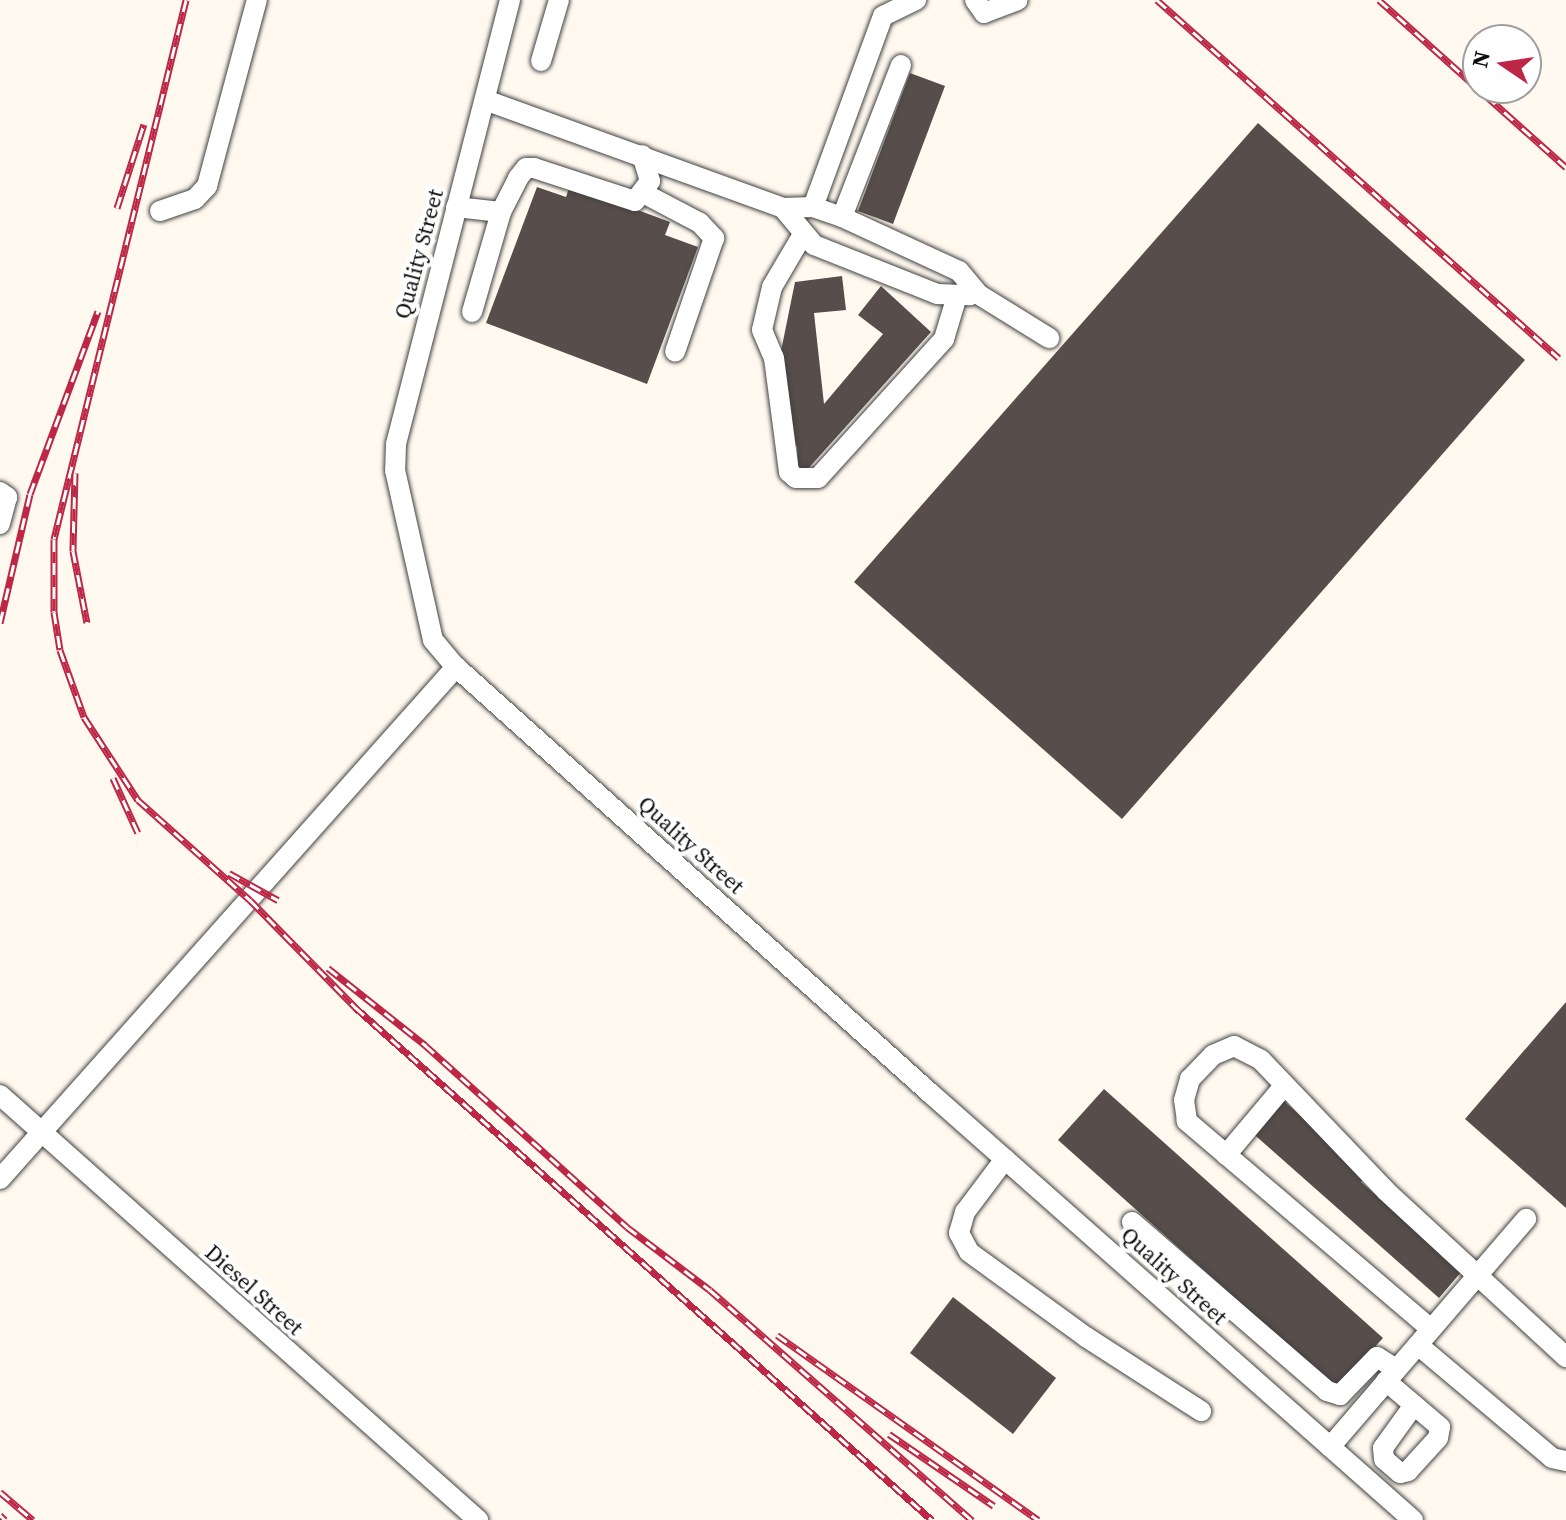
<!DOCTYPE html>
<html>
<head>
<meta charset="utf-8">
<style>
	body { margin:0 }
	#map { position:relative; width:1566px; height:1520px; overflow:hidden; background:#fff9ef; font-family:"Source Serif 4",serif }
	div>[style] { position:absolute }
	.building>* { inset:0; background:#574d4a }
	.roads { filter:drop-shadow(0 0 2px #414141) drop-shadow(0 0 2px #414141) }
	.minor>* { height:20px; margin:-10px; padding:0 10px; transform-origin:10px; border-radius:10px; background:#fff }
	.rail>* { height:7px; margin-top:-3.5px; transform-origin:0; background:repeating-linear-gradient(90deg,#fff 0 12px,#bd2745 0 24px); box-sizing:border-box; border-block:2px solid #bd2745 }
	span { translate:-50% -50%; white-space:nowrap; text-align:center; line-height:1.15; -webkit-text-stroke:8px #fff; paint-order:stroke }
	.street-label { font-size:22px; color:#0e0e0e }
	.north { position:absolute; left:1462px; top:24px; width:80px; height:80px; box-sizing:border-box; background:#fff; border:2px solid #9f9f9f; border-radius:50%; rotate:283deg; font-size:22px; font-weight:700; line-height:32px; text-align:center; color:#0e0e0e }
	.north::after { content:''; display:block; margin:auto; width:28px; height:36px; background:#bd2745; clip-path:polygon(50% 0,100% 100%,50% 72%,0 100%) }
</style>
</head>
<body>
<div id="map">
	<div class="building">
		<div style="clip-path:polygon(910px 73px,945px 86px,893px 224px,858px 211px)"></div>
		<div style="clip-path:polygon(1258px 123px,1525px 360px,1122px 819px,854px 582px)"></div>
		<div style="clip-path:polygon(570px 185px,670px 222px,665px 235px,698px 247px,647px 384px,486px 323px,537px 187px,566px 197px)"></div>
		<div style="clip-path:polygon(842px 276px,846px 310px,814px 313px,824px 404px,883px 334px,858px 315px,881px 286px,931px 332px,806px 471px,798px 468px,797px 446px,790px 446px,781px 351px,795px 282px)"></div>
		<div style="clip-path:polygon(1566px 1002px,1566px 1208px,1465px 1119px)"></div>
		<div style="clip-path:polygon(1104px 1089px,1383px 1338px,1337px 1389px,1058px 1140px)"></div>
		<div style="clip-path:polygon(1279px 1097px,1367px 1174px,1361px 1182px,1462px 1271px,1439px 1298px,1249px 1130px)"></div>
		<div style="clip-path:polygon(953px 1297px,1056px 1378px,1013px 1434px,910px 1353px)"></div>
	</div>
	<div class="roads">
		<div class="minor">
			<div style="left:510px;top:0;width:459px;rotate:104.4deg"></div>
			<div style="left:396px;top:445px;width:25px;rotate:92deg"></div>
			<div style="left:395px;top:470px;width:174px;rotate:77.4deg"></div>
			<div style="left:433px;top:640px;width:35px;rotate:50deg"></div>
			<div style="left:456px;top:667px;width:636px;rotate:41.94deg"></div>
			<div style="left:929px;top:1092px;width:646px;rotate:41.49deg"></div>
			<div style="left:975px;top:0;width:16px;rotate:55deg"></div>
			<div style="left:984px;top:13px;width:36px;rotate:-21deg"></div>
			<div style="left:541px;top:61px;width:64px;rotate:-73.6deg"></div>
			<div style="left:485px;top:100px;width:317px;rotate:19.9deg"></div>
			<div style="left:783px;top:208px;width:30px;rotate:-2deg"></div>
			<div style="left:813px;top:207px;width:31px;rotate:19deg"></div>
			<div style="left:842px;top:217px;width:129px;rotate:24.8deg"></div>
			<div style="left:959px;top:271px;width:30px;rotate:50deg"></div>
			<div style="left:978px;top:294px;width:84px;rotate:31.8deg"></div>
			<div style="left:645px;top:194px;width:62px;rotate:27.8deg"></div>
			<div style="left:700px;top:223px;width:21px;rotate:47deg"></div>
			<div style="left:714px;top:238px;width:120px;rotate:108.9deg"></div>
			<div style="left:456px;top:207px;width:45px;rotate:6.3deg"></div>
			<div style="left:501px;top:212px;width:38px;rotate:-63deg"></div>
			<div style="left:518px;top:178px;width:13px;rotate:-51deg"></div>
			<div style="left:526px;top:168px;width:8px"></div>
			<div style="left:534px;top:168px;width:106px;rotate:18.1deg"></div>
			<div style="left:635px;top:201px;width:25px;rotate:-53deg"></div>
			<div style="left:650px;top:181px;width:27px;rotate:-107deg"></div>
			<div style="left:813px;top:207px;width:203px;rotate:-69.9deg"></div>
			<div style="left:883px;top:16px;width:37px;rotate:-26deg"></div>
			<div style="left:783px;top:208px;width:48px;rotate:50deg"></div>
			<div style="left:814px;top:245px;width:132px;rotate:21.7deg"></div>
			<div style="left:937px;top:294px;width:33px;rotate:2deg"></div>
			<div style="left:160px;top:211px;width:37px;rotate:-19deg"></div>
			<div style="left:195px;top:199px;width:18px;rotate:-47deg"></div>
			<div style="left:207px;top:186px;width:193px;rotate:-75deg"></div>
			<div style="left:842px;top:217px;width:163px;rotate:-68.8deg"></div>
			<div style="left:802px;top:236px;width:59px;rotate:120.5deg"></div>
			<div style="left:772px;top:287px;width:44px;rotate:103.1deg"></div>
			<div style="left:762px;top:330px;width:30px;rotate:67deg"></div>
			<div style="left:774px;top:358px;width:115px;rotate:82.5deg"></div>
			<div style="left:789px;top:472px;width:9px;rotate:41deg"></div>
			<div style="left:796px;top:478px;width:22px"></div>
			<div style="left:818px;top:478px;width:188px;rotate:-47.8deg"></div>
			<div style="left:944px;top:339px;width:45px;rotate:-73.2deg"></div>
			<div style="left:472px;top:312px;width:104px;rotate:-73.8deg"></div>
			<div style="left:0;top:492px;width:9px;rotate:36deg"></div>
			<div style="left:7px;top:497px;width:28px;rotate:105deg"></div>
			<div style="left:0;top:1095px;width:640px;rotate:41.64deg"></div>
			<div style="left:1226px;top:1155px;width:90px;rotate:-50deg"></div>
			<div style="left:1005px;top:1159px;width:66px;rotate:127deg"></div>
			<div style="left:965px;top:1212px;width:22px;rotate:106deg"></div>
			<div style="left:959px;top:1233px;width:21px;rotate:62deg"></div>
			<div style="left:969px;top:1252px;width:145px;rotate:36deg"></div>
			<div style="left:1086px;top:1337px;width:137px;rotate:32.8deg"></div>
			<div style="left:0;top:1179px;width:686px;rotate:-48.31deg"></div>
			<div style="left:1132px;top:1222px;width:258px;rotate:40.9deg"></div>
			<div style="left:1327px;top:1391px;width:14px;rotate:17deg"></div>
			<div style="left:1340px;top:1395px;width:53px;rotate:-45.8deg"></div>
			<div style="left:1377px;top:1357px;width:22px;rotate:32deg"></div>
			<div style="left:1431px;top:1329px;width:321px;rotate:-139.6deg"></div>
			<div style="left:1187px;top:1121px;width:21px;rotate:-98deg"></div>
			<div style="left:1184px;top:1100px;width:22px;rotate:-74deg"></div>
			<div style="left:1190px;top:1079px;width:33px;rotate:-46deg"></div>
			<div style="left:1213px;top:1055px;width:23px;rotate:-23deg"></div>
			<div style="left:1234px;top:1046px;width:30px;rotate:27deg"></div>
			<div style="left:1261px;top:1060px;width:181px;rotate:46.3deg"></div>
			<div style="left:1386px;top:1191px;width:245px;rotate:42.7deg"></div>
			<div style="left:1418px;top:1345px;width:175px;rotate:40.1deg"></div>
			<div style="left:1552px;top:1458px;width:14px;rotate:12deg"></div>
			<div style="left:1386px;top:1381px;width:71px;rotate:40.4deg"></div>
			<div style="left:1440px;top:1427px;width:11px;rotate:100deg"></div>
			<div style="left:1438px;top:1438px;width:45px;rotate:132.3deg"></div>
			<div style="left:1408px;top:1471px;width:8px;rotate:166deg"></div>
			<div style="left:1400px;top:1473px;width:21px;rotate:-139deg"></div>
			<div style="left:1384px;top:1459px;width:11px;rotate:-95deg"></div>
			<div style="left:1383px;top:1448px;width:53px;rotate:-54.2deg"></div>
			<div style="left:1330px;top:1447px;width:301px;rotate:-49.3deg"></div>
		</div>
	</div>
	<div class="rail">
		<div style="left:186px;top:0;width:555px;rotate:103.76deg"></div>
		<div style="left:54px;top:539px;width:73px;rotate:90deg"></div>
		<div style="left:54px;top:612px;width:38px;rotate:81deg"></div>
		<div style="left:60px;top:650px;width:71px;rotate:70.3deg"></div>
		<div style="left:84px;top:717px;width:99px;rotate:57deg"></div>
		<div style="left:138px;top:800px;width:150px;rotate:41.8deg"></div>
		<div style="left:250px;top:900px;width:150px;rotate:45.5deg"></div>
		<div style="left:355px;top:1007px;width:772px;rotate:41.64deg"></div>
		<div style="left:1157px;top:0;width:538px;rotate:41.69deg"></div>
		<div style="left:1379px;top:0;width:251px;rotate:41.8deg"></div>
		<div style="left:117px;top:208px;width:88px;rotate:-72.2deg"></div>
		<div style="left:75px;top:473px;width:78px;rotate:91.5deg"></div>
		<div style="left:73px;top:551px;width:73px;rotate:79deg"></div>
		<div style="left:0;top:623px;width:132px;rotate:-76.9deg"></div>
		<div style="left:30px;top:494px;width:195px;rotate:-69.6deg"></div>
		<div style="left:113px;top:778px;width:60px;rotate:65.6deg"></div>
		<div style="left:229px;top:873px;width:56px;rotate:28.9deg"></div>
		<div style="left:328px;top:968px;width:124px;rotate:38.4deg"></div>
		<div style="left:425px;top:1045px;width:272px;rotate:42deg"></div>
		<div style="left:627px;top:1227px;width:104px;rotate:37.2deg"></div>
		<div style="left:710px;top:1290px;width:349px;rotate:41.3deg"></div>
		<div style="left:777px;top:1335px;width:320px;rotate:35.3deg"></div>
		<div style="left:889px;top:1434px;width:127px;rotate:34.4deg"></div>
		<div style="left:0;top:1492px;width:43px;rotate:40.3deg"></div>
		<div style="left:0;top:1515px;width:7px;rotate:45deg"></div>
	</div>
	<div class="street-label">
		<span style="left:419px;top:254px;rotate:-75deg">Quality Street</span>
		<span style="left:691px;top:845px;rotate:42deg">Quality Street</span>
		<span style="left:1174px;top:1276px;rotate:42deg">Quality Street</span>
		<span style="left:254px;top:1290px;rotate:42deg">Diesel Street</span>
	</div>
	<div class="north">N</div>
</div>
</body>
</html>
